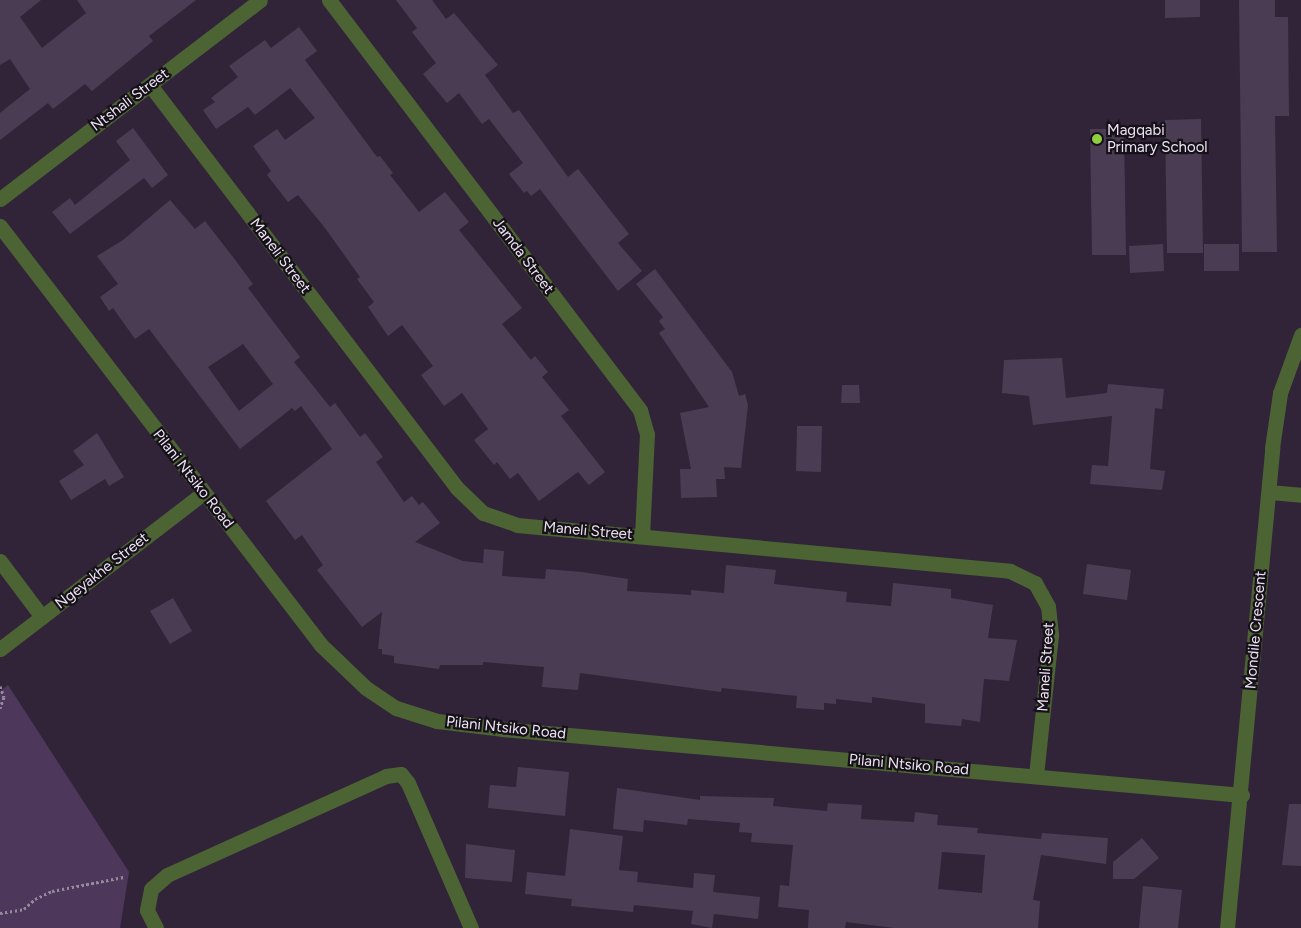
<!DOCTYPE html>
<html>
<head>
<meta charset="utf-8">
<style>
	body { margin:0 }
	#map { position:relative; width:1301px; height:928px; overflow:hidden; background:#312439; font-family:Figtree,sans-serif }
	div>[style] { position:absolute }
	.green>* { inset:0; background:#4d375b }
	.building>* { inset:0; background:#4a3d53 }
	.path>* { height:3px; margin-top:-1.5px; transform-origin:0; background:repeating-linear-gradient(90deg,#948a9b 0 2.5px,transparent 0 5px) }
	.street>* { height:15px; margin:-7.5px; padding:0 7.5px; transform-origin:7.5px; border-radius:7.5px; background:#4c6434 }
	.dots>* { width:14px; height:14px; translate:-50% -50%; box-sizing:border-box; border:2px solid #161019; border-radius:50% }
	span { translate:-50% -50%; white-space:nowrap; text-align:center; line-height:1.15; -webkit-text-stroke:4.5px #161019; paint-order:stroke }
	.street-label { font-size:15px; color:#ebe3f1 }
	.poi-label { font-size:15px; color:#ebe3f1 }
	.left { translate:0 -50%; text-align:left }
</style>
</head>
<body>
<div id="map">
	<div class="green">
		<div style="clip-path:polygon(8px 685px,129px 872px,120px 928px,0 928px,0 691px)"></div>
	</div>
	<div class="building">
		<div style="clip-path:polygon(0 0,41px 0,20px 17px,42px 48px,86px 13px,77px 0,196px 0,149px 36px,153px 41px,92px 91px,85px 84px,53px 109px,48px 103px,0 140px,0 113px,30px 89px,10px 59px,0 65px)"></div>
		<div style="clip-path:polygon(396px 0,432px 0,446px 19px,454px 13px,498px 65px,485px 75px,513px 113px,519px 110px,568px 177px,578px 169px,629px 234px,618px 243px,642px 271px,618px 291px,540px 189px,531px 196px,527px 191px,524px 193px,509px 174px,523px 163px,489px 119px,482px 124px,459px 93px,447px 103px,423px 74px,436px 63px,412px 32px,417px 28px)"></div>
		<div style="clip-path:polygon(1165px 0,1200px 0,1200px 17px,1165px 18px)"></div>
		<div style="clip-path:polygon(1239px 0,1275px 0,1275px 17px,1288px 17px,1289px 116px,1275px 116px,1277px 252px,1242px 252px)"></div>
		<div style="clip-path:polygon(299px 27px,317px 51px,305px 60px,377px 157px,380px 156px,393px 173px,390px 175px,419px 212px,445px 192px,469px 222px,459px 230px,522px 308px,502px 324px,531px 360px,535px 356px,548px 372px,542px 377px,569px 410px,561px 416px,605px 472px,589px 485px,578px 472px,539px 501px,518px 473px,510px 479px,497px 462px,494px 465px,474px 440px,488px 429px,462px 393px,444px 406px,421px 375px,433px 366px,402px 325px,388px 336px,368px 307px,374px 302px,357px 279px,360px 277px,325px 228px,298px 195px,288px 202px,267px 175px,271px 171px,253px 146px,277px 129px,285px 140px,315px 118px,290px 88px,255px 115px,248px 107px,216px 129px,203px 110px,215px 102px,211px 98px,238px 77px,229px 66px,265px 40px,271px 48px)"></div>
		<div style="clip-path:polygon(1201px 119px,1203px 253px,1167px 253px,1165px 120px)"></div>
		<div style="clip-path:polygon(133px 128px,168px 175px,152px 188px,144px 178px,70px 234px,52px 212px,70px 198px,75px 205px,130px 160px,116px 141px)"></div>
		<div style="clip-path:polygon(1090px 129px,1124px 129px,1126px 255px,1092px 255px)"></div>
		<div style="clip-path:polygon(evenodd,170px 200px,195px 229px,205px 221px,236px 261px,253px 284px,248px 288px,300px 357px,294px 362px,330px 407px,335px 403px,360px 437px,365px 433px,383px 457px,376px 462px,404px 502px,412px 496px,419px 505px,423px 502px,440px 523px,415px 542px,463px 561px,483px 563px,484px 549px,504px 551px,502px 576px,545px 579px,546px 569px,582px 572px,628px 579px,627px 591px,691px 595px,691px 590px,724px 593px,726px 565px,776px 570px,774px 584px,847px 592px,846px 602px,891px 606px,893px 583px,951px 589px,951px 598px,993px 605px,988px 638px,1017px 640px,1009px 681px,984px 679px,980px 722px,962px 719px,961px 726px,925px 723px,925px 704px,872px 697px,872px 703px,836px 699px,836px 704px,824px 703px,824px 710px,796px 708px,797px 696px,722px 688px,721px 692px,580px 673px,578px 690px,542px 687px,544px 667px,483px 662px,483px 665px,440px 665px,439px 669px,394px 663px,394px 656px,382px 654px,382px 649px,378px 649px,382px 612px,362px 627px,317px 570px,323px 565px,302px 535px,295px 540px,266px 501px,332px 449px,301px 406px,295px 411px,292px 408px,240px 449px,149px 329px,135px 339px,113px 308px,109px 311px,100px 297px,118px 284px,97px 256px,123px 240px,170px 200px,243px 344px,273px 384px,239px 411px,208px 367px,243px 344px)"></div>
		<div style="clip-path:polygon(1163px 244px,1164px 271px,1130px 273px,1129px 246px)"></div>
		<div style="clip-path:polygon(1204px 244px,1239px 244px,1239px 271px,1204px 271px)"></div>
		<div style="clip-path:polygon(655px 269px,732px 372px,739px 396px,745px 394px,748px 405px,741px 468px,724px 467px,725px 479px,716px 479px,717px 497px,681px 498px,680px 469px,691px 469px,680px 413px,709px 407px,659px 333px,665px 329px,659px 321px,663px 317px,636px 284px)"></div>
		<div style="clip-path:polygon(1062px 358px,1066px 398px,1107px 393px,1108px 384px,1164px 389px,1162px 409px,1155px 408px,1150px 469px,1165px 471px,1162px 490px,1090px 484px,1092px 465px,1108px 466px,1112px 416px,1033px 425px,1029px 396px,1002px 393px,1004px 360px)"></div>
		<div style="clip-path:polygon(842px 385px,859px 385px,860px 403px,841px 403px)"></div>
		<div style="clip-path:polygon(797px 426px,822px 426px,821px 472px,796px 471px)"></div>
		<div style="clip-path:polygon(97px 433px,124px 477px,109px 486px,105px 479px,71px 500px,59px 481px,84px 465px,73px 451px)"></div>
		<div style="clip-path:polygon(1087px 564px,1131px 570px,1127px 600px,1083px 594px)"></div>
		<div style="clip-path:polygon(173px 598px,192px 631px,170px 644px,150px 611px)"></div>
		<div style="clip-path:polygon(518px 767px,569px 772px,565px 816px,488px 808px,490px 785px,516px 787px)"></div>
		<div style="clip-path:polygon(evenodd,617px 788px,700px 800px,700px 796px,774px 798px,773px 806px,827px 811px,828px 803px,862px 805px,861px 819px,914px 822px,915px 812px,938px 815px,937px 825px,978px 828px,977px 833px,1041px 839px,1042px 833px,1108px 838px,1106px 864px,1041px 855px,1033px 900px,1040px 901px,1038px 928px,894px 928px,846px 922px,845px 928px,808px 928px,809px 910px,778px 907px,780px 885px,789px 886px,793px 845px,751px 842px,752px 833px,739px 832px,740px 823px,688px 819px,687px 825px,644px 820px,643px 832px,613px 829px,617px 788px,942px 852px,985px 855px,982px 893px,938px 889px,942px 852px)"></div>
		<div style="clip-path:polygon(1289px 804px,1301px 804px,1301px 866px,1282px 865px)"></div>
		<div style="clip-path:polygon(570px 829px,623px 836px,619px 870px,638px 872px,637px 882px,693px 888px,694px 873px,715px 875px,713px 892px,760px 897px,758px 919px,714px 914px,712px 928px,691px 924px,693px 911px,634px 905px,633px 912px,571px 906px,572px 899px,525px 894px,527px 872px,565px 876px)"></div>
		<div style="clip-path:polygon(1142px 838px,1159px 858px,1134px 879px,1113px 879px,1113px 862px)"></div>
		<div style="clip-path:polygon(466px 844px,515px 850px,512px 882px,465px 878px)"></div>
		<div style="clip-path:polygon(1143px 886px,1182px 890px,1178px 928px,1139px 928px)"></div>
	</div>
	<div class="path">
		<div style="left:0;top:686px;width:12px;rotate:70deg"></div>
		<div style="left:4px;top:697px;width:12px;rotate:110deg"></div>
		<div style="left:0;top:913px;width:24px;rotate:-9deg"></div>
		<div style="left:24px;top:909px;width:15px;rotate:-42deg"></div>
		<div style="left:35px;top:899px;width:19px;rotate:-25deg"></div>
		<div style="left:52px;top:891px;width:73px;rotate:-11deg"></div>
	</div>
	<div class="street">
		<div style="left:329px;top:0;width:515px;rotate:52.82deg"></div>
		<div style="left:640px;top:410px;width:25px;rotate:74deg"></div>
		<div style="left:647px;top:434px;width:102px;rotate:92.8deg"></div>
		<div style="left:150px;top:85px;width:507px;rotate:52.7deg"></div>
		<div style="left:457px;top:488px;width:36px;rotate:44deg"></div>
		<div style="left:483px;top:513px;width:36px;rotate:19deg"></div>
		<div style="left:517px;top:525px;width:495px;rotate:5.3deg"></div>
		<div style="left:1010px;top:571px;width:28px;rotate:26deg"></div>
		<div style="left:1035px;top:583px;width:26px;rotate:61deg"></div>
		<div style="left:1048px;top:606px;width:29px;rotate:84deg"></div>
		<div style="left:1051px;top:635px;width:142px;rotate:96.1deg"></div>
		<div style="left:0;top:199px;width:327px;rotate:-37.4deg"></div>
		<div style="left:0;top:226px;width:528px;rotate:52.54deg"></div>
		<div style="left:321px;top:645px;width:62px;rotate:43.7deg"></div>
		<div style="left:366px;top:688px;width:36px;rotate:34deg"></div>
		<div style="left:396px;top:708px;width:43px;rotate:17.6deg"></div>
		<div style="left:437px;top:721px;width:65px;rotate:7deg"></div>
		<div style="left:502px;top:729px;width:743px;rotate:5.1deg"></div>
		<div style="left:1269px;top:492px;width:32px;rotate:5deg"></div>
		<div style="left:0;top:561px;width:70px;rotate:53.1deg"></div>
		<div style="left:0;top:649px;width:256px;rotate:-37.5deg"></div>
		<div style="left:156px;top:928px;width:20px;rotate:-117deg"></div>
		<div style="left:147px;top:910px;width:21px;rotate:-79deg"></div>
		<div style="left:151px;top:889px;width:21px;rotate:-41deg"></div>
		<div style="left:167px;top:875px;width:240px;rotate:-24.3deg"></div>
		<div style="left:386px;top:776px;width:15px;rotate:-8deg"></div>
		<div style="left:401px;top:774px;width:11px;rotate:52deg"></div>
		<div style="left:408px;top:783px;width:158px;rotate:66.5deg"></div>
		<div style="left:1227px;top:928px;width:482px;rotate:-84.6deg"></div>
		<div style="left:1272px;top:448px;width:56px;rotate:-81.7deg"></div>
		<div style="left:1280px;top:393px;width:62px;rotate:-70.1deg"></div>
	</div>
	<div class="dots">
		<div style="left:1097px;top:139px;background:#8fcd41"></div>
	</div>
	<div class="street-label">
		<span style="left:130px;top:100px;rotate:-37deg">Ntshali Street</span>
		<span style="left:280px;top:256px;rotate:53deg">Maneli Street</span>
		<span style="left:523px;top:256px;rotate:53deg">Jamda Street</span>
		<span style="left:193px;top:479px;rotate:52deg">Pilani Ntsiko Road</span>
		<span style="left:588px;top:531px;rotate:5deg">Maneli Street</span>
		<span style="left:102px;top:571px;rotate:-38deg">Ngeyakhe Street</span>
		<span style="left:1256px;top:630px;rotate:-85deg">Mondile Crescent</span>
		<span style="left:1046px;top:667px;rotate:-86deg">Maneli Street</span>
		<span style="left:506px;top:728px;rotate:6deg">Pilani Ntsiko Road</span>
		<span style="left:909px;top:765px;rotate:5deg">Pilani Ntsiko Road</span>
	</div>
	<div class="poi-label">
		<span class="left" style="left:1107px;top:139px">Magqabi<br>Primary School</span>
	</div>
</div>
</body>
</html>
